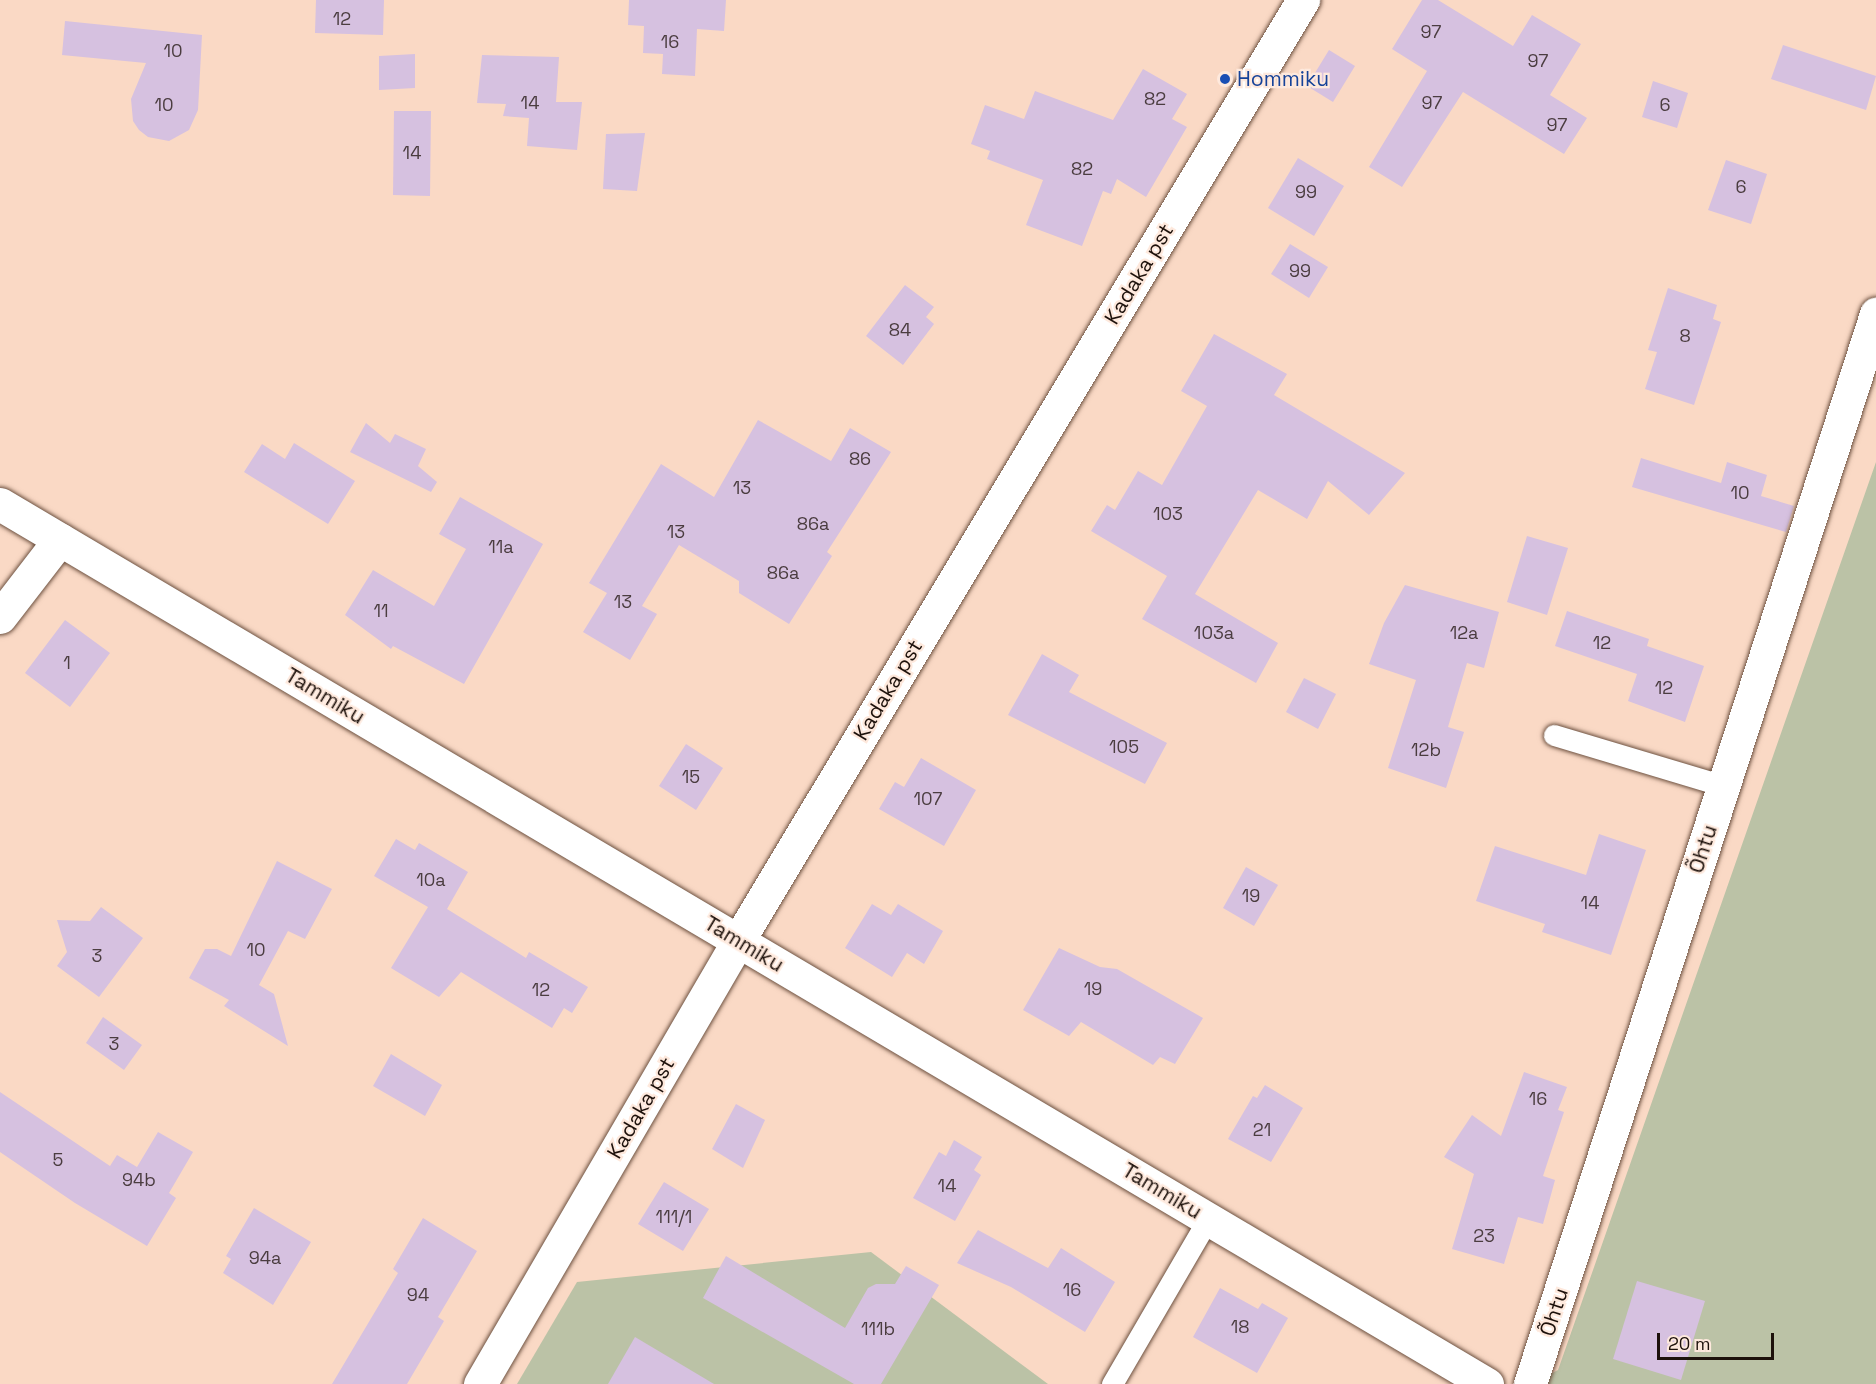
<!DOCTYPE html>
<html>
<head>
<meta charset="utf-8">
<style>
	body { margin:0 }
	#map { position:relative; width:1876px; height:1384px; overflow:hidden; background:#fad9c5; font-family:"Space Grotesk",sans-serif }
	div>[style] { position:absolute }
	.green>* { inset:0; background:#bbc2a6 }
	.building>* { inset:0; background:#d6c1e0 }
	.roads { filter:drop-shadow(0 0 2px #6d5140) drop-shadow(0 0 2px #6d5140) }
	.lane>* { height:21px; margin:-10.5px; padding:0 10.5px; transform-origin:10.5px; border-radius:10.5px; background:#fff }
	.street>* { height:33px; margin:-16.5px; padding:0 16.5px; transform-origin:16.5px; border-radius:16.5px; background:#fff }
	.secondary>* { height:33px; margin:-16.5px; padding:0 16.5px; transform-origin:16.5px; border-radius:16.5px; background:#fff }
	.dots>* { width:16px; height:16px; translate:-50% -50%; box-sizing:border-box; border:3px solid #fee9dd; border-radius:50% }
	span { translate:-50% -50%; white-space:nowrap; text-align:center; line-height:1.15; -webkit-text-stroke:4.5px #fee9dd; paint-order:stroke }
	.number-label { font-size:18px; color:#4b3d40 }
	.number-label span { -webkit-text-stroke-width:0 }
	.transit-label { font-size:21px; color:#164399 }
	.left { translate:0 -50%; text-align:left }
	.street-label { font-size:21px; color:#1d110b }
	.scale { position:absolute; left:1657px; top:1333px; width:117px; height:27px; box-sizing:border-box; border:3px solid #1d110b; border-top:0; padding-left:8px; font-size:18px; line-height:21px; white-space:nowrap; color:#1d110b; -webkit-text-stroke:4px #fee9dd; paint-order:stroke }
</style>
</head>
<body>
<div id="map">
	<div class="green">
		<div style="clip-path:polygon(1876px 462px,1876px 1384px,1531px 1384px,1558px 1370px)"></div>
		<div style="clip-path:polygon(871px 1252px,1048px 1384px,517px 1384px,577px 1282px)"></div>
	</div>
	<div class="building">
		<div style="clip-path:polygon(316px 0,384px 0,383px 35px,315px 33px)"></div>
		<div style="clip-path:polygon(629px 0,726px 0,724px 31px,697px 29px,695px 76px,662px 74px,663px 54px,643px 53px,644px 26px,628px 25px)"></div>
		<div style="clip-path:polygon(1422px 0,1438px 0,1513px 46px,1532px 15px,1581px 44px,1550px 95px,1587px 118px,1564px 154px,1463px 92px,1402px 187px,1369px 167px,1427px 71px,1392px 49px)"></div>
		<div style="clip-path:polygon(65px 21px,202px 35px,198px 110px,189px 130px,169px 141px,148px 137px,139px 130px,133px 121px,131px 99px,146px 63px,62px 55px)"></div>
		<div style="clip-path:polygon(1783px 45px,1876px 76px,1866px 110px,1771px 79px)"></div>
		<div style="clip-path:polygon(1329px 50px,1355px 66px,1333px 102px,1307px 86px)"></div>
		<div style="clip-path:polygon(415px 54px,415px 88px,379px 90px,379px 56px)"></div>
		<div style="clip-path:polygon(482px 55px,559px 57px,556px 102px,582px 102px,577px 150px,527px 146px,529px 118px,503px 116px,506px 104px,477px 103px)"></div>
		<div style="clip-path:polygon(1143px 69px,1187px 94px,1172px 119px,1187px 127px,1146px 197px,1117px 179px,1111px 194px,1103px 191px,1082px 246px,1026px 225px,1043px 180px,987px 159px,990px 151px,971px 144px,985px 105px,1024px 119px,1035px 91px,1113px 120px)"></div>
		<div style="clip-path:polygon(1653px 81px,1688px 93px,1677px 128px,1642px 117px)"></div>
		<div style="clip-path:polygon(394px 111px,431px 111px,430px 196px,393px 195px)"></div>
		<div style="clip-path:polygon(645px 133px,637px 191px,603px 189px,606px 134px)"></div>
		<div style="clip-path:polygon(1298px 158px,1344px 186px,1314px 236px,1268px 208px)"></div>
		<div style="clip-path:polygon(1726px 160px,1767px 174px,1751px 224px,1708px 210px)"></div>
		<div style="clip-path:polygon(1290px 244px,1328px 267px,1309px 298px,1271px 274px)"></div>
		<div style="clip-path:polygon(905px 285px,934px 307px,926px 317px,934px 324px,903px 365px,866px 336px)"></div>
		<div style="clip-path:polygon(1668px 288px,1717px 305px,1713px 319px,1721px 322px,1694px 405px,1645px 389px,1657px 352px,1648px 350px)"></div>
		<div style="clip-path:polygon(1214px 334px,1287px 374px,1274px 395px,1405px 473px,1369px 515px,1328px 481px,1307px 519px,1258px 490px,1195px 594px,1278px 643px,1256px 683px,1142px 619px,1167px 576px,1091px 531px,1107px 505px,1115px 510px,1138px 471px,1162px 485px,1207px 406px,1181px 391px)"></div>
		<div style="clip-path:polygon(758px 420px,831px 461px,850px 428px,891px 452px,827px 552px,832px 556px,789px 624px,739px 593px,739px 581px,679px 545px,642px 606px,657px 614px,630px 660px,583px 632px,607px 593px,589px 583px,661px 464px,714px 497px)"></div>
		<div style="clip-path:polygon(366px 423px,390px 443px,395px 434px,426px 449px,418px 466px,437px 482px,431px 492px,350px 452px)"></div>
		<div style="clip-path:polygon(294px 443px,355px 481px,328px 524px,244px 472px,262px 444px,285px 459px)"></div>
		<div style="clip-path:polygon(1641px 458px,1721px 483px,1727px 462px,1767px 475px,1761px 496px,1794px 506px,1786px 532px,1632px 487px)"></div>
		<div style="clip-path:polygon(460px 497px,543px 544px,464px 684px,393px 646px,391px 649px,345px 615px,373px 570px,434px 606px,466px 549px,439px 534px)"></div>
		<div style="clip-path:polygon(1527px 536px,1568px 548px,1547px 615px,1507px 602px)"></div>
		<div style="clip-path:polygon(1405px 585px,1499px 612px,1484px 668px,1467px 663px,1448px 727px,1464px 732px,1446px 788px,1388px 768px,1416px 680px,1369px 664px,1384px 623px)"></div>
		<div style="clip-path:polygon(1567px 611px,1649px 639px,1647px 646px,1704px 666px,1685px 722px,1628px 701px,1637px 674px,1555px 646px)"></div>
		<div style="clip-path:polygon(65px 620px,110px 653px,70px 707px,25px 673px)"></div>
		<div style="clip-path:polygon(1042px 654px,1079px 675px,1069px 692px,1167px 743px,1145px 784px,1008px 715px)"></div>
		<div style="clip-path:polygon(1304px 678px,1336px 694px,1318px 729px,1286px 712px)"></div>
		<div style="clip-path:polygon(686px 744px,723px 768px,696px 810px,659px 786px)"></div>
		<div style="clip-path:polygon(921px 758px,976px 790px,944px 846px,879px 809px,895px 782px,904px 787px)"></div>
		<div style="clip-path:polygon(1599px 834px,1646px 850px,1611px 955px,1542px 932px,1545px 924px,1476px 901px,1495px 846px,1586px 875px)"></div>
		<div style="clip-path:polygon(396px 839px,415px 850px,419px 843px,468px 872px,447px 909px,526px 958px,529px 952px,588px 987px,572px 1013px,564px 1008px,552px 1028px,461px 972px,439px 997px,391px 968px,428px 907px,374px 876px)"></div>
		<div style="clip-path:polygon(277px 861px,332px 889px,305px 939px,288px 931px,259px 985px,274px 994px,288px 1046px,224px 1006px,229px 1000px,189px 978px,205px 949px,217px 949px,231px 956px)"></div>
		<div style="clip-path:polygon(1246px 867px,1278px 885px,1254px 926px,1223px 908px)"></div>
		<div style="clip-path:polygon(872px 904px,891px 915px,898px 904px,943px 931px,924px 964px,907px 953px,892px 977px,845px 948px)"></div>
		<div style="clip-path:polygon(101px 907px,143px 938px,99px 997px,57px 966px,67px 952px,57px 920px,90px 921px)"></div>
		<div style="clip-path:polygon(1059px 948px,1100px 967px,1117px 969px,1203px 1018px,1175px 1064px,1160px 1057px,1153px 1065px,1081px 1022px,1069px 1036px,1023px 1010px)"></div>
		<div style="clip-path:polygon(103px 1017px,142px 1045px,124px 1070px,86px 1043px)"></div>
		<div style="clip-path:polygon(391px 1054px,442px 1085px,425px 1116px,373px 1086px)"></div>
		<div style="clip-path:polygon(1524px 1072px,1567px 1087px,1558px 1110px,1564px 1112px,1543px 1176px,1555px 1180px,1543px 1224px,1518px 1217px,1504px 1264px,1452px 1249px,1474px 1174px,1444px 1157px,1472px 1115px,1501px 1136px)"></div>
		<div style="clip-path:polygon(1265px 1085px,1303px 1108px,1271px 1162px,1228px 1139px,1253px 1096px,1257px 1098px)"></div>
		<div style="clip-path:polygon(0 1092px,110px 1166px,117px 1155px,137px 1167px,158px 1132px,193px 1152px,169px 1193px,176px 1198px,147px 1246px,75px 1203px,0 1152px)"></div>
		<div style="clip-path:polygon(736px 1104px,765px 1120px,743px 1168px,712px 1149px)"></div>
		<div style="clip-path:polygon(954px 1140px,982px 1157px,974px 1170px,981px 1175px,955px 1221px,913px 1198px,939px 1152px,946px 1156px)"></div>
		<div style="clip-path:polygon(664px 1182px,709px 1209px,683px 1251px,638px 1224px)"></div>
		<div style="clip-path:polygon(254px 1208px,311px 1242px,273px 1305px,223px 1273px,231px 1259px,226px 1256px)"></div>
		<div style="clip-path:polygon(423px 1218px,477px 1251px,438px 1317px,444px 1321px,407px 1384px,332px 1384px,398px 1273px,393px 1269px)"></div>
		<div style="clip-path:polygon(978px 1230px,1048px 1268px,1061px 1248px,1115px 1282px,1085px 1332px,1011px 1287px,957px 1263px)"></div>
		<div style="clip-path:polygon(726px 1256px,845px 1328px,868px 1288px,876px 1284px,895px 1284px,906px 1266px,939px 1285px,881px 1384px,854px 1384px,703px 1298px)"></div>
		<div style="clip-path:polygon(1637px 1281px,1705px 1301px,1681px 1380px,1613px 1359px)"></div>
		<div style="clip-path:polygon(1220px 1288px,1258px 1309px,1262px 1303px,1288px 1318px,1257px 1373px,1193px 1337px)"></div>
		<div style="clip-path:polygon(635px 1337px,714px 1384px,608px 1384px)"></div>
	</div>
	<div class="roads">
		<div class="lane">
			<div style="left:1554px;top:735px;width:177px;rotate:16.7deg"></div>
			<div style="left:1112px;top:1384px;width:191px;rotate:-59.8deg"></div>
		</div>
		<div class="street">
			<div style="left:0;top:504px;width:1728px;rotate:30.62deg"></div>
			<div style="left:0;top:617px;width:98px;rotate:-52.4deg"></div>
			<div style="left:1530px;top:1384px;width:1125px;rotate:-72.08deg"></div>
		</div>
		<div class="secondary">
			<div style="left:480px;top:1384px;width:513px;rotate:-59.78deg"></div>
			<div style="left:738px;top:941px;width:1098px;rotate:-59.02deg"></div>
		</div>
	</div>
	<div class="dots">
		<div style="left:1225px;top:79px;background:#1a4fb4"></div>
	</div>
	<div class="number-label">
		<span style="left:342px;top:19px">12</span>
		<span style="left:1431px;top:32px">97</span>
		<span style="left:670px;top:42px">16</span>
		<span style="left:173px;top:51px">10</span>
		<span style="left:1538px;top:61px">97</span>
		<span style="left:1155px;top:99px">82</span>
		<span style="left:530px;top:103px">14</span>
		<span style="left:1432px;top:103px">97</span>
		<span style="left:164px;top:105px">10</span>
		<span style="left:1665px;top:105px">6</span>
		<span style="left:1557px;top:125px">97</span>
		<span style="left:412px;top:153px">14</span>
		<span style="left:1082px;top:169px">82</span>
		<span style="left:1741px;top:187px">6</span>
		<span style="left:1306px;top:192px">99</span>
		<span style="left:1300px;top:271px">99</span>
		<span style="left:900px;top:330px">84</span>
		<span style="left:1685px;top:336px">8</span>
		<span style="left:860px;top:459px">86</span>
		<span style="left:742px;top:488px">13</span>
		<span style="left:1740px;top:493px">10</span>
		<span style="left:1168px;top:514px">103</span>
		<span style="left:813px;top:524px">86a</span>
		<span style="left:676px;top:532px">13</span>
		<span style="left:501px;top:547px">11a</span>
		<span style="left:783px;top:573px">86a</span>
		<span style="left:623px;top:602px">13</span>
		<span style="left:381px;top:611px">11</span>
		<span style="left:1214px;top:633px">103a</span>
		<span style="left:1464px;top:633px">12a</span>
		<span style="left:1602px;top:643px">12</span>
		<span style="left:67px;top:663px">1</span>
		<span style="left:1664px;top:688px">12</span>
		<span style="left:1124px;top:747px">105</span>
		<span style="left:1426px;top:750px">12b</span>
		<span style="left:691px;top:777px">15</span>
		<span style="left:928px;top:799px">107</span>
		<span style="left:431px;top:880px">10a</span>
		<span style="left:1251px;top:896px">19</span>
		<span style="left:1590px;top:903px">14</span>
		<span style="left:256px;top:950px">10</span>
		<span style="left:97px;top:956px">3</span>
		<span style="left:1093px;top:989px">19</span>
		<span style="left:541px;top:990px">12</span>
		<span style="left:114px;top:1044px">3</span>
		<span style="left:1538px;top:1099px">16</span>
		<span style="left:1262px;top:1130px">21</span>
		<span style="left:58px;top:1160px">5</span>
		<span style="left:139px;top:1180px">94b</span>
		<span style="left:947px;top:1186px">14</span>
		<span style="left:674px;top:1217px">111/1</span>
		<span style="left:1484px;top:1236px">23</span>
		<span style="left:265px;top:1258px">94a</span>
		<span style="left:1072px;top:1290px">16</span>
		<span style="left:418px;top:1295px">94</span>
		<span style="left:1240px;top:1327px">18</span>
		<span style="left:878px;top:1329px">111b</span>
	</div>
	<div class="transit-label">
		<span class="left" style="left:1237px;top:79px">Hommiku</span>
	</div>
	<div class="street-label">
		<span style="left:1139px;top:274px;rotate:-59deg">Kadaka pst</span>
		<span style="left:888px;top:690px;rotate:-59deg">Kadaka pst</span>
		<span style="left:325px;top:696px;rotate:31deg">Tammiku</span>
		<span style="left:1703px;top:849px;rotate:-72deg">Õhtu</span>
		<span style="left:744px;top:944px;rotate:31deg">Tammiku</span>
		<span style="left:641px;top:1108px;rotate:-60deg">Kadaka pst</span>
		<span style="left:1162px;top:1191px;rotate:31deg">Tammiku</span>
		<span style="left:1554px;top:1312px;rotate:-72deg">Õhtu</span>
	</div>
	<div class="scale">20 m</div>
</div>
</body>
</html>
